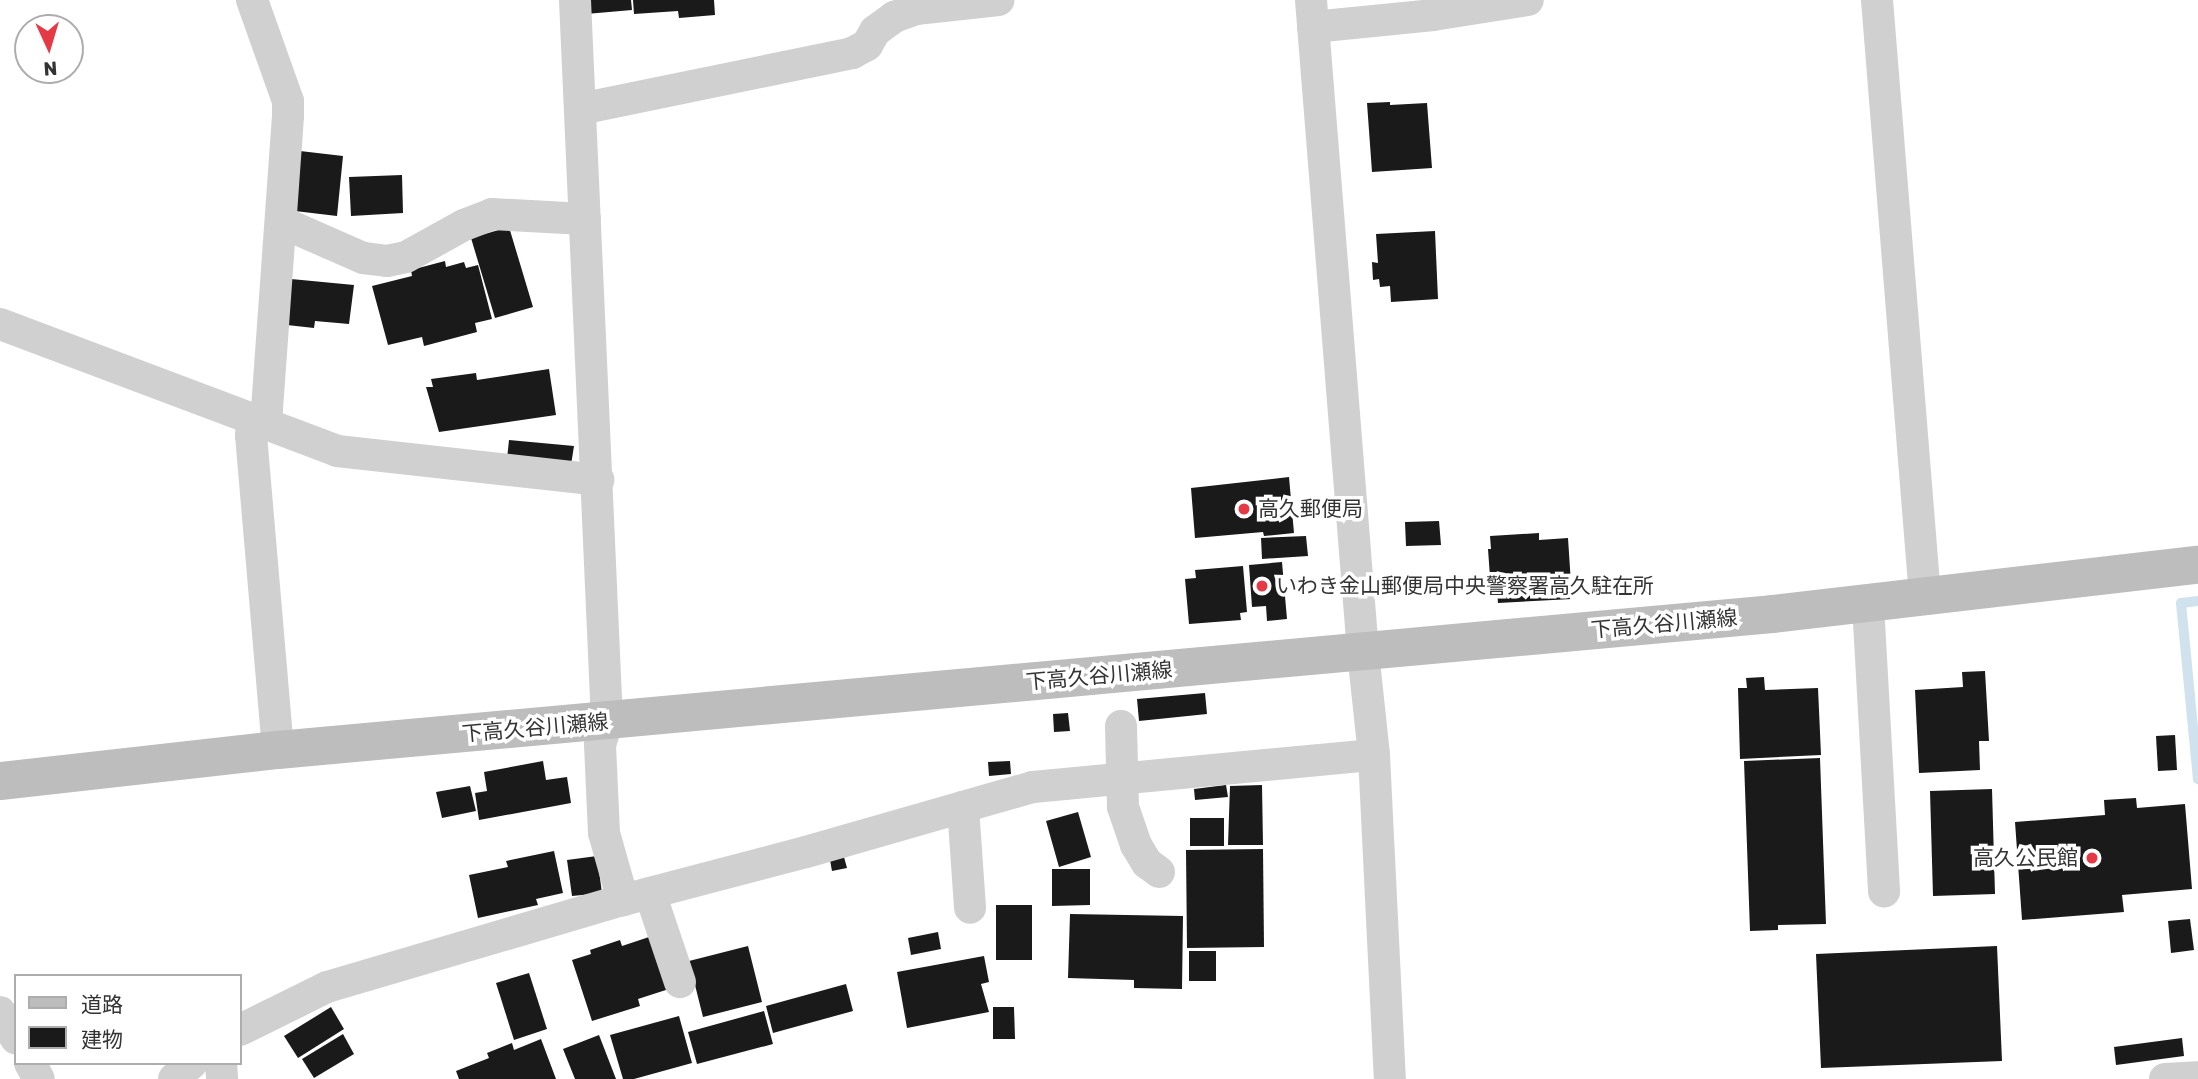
<!DOCTYPE html>
<html>
<head>
<meta charset="utf-8">
<style>
	body { margin:0 }
	#map { position:relative; width:2198px; height:1079px; overflow:hidden; background:#fff; font-family:Rubik,"Noto Sans JP",sans-serif }
	div>[style] { position:absolute }
	.stream>* { height:10px; margin:-5px; padding:0 5px; transform-origin:5px; border-radius:5px; background:#cfe2ee }
	.building>* { inset:0; background:#1a1a1a }
	.street>* { height:32px; margin:-16px; padding:0 16px; transform-origin:16px; border-radius:16px; background:#d0d0d0 }
	.secondary>* { height:38px; margin:-19px; padding:0 19px; transform-origin:19px; border-radius:19px; background:#bdbdbd }
	.dots>* { width:19px; height:19px; translate:-50% -50%; box-sizing:border-box; border:4px solid #fff; border-radius:50% }
	span { translate:-50% -50%; white-space:nowrap; text-align:center; line-height:1.15; -webkit-text-stroke:7px #fff; paint-order:stroke }
	.poi-label { font-size:21px; color:#333 }
	.left { translate:0 -50%; text-align:left }
	.right { translate:-100% -50%; text-align:right }
	.street-label { font-size:21px; color:#333 }
	.legend { position:absolute; left:14px; top:974px; width:228px; height:91px; box-sizing:border-box; background:#fff; border:2px solid #adadad; margin:0; padding:9px 12px; list-style:none; font-size:21px; color:#333 }
	.legend li { display:flex; align-items:center; gap:14px; height:35px }
	.legend b { width:35px; border:2px solid #adadad }
	.north { position:absolute; left:14px; top:14px; width:70px; height:70px; box-sizing:border-box; background:#fff; border:2px solid #adadad; border-radius:50%; rotate:176deg; font-size:19px; font-weight:700; line-height:28px; text-align:center; color:#333 }
	.north::after { content:''; display:block; margin:auto; width:24px; height:32px; background:#e63946; clip-path:polygon(50% 0,100% 100%,50% 72%,0 100%) }
</style>
</head>
<body>
<div id="map">
	<div class="stream">
		<div style="left:2198px;top:601px;width:17px;rotate:173deg"></div>
		<div style="left:2181px;top:603px;width:177px;rotate:84.5deg"></div>
	</div>
	<div class="building">
		<div style="clip-path:polygon(585px 0,631px 0,632px 10px,586px 14px)"></div>
		<div style="clip-path:polygon(633px 0,714px 0,715px 15px,679px 18px,678px 11px,634px 14px)"></div>
		<div style="clip-path:polygon(1390px 102px,1390px 105px,1427px 103px,1432px 168px,1372px 172px,1367px 103px)"></div>
		<div style="clip-path:polygon(300px 151px,343px 156px,337px 216px,295px 211px)"></div>
		<div style="clip-path:polygon(402px 175px,403px 213px,351px 216px,349px 177px)"></div>
		<div style="clip-path:polygon(509px 227px,533px 307px,495px 318px,471px 238px)"></div>
		<div style="clip-path:polygon(1435px 231px,1438px 299px,1391px 302px,1390px 286px,1380px 287px,1379px 279px,1373px 280px,1372px 262px,1378px 263px,1376px 234px)"></div>
		<div style="clip-path:polygon(445px 261px,446px 267px,464px 262px,466px 268px,478px 265px,492px 319px,475px 323px,477px 332px,424px 346px,422px 337px,388px 345px,372px 286px,412px 276px,411px 270px)"></div>
		<div style="clip-path:polygon(291px 279px,354px 285px,349px 324px,315px 321px,314px 328px,287px 325px)"></div>
		<div style="clip-path:polygon(549px 369px,556px 415px,439px 432px,426px 387px,433px 387px,431px 379px,476px 373px,477px 380px)"></div>
		<div style="clip-path:polygon(509px 440px,574px 446px,571px 465px,507px 459px)"></div>
		<div style="clip-path:polygon(1289px 477px,1294px 533px,1264px 536px,1263px 532px,1195px 538px,1191px 488px)"></div>
		<div style="clip-path:polygon(1439px 521px,1441px 545px,1406px 546px,1405px 522px)"></div>
		<div style="clip-path:polygon(1539px 533px,1539px 540px,1568px 538px,1572px 599px,1498px 603px,1497px 591px,1491px 591px,1488px 549px,1491px 549px,1490px 536px)"></div>
		<div style="clip-path:polygon(1306px 536px,1308px 556px,1262px 559px,1261px 538px)"></div>
		<div style="clip-path:polygon(1282px 562px,1287px 619px,1267px 621px,1266px 606px,1252px 607px,1249px 565px)"></div>
		<div style="clip-path:polygon(1243px 566px,1247px 612px,1240px 613px,1241px 620px,1189px 624px,1185px 579px,1196px 578px,1195px 570px)"></div>
		<div style="clip-path:polygon(1985px 671px,1989px 741px,1979px 741px,1980px 770px,1919px 773px,1915px 690px,1963px 687px,1962px 672px)"></div>
		<div style="clip-path:polygon(1764px 677px,1765px 690px,1818px 688px,1821px 755px,1740px 759px,1738px 688px,1747px 688px,1746px 678px)"></div>
		<div style="clip-path:polygon(1205px 693px,1207px 714px,1139px 721px,1137px 699px)"></div>
		<div style="clip-path:polygon(1068px 713px,1070px 731px,1054px 732px,1053px 714px)"></div>
		<div style="clip-path:polygon(2175px 735px,2177px 770px,2158px 771px,2156px 736px)"></div>
		<div style="clip-path:polygon(1820px 758px,1826px 924px,1778px 925px,1778px 930px,1750px 931px,1744px 761px)"></div>
		<div style="clip-path:polygon(543px 761px,546px 780px,567px 777px,571px 803px,479px 820px,475px 793px,487px 791px,484px 772px)"></div>
		<div style="clip-path:polygon(1010px 761px,1011px 774px,989px 776px,988px 762px)"></div>
		<div style="clip-path:polygon(1226px 785px,1228px 797px,1195px 800px,1194px 789px)"></div>
		<div style="clip-path:polygon(1262px 785px,1263px 845px,1228px 845px,1230px 786px)"></div>
		<div style="clip-path:polygon(470px 786px,476px 811px,442px 818px,436px 792px)"></div>
		<div style="clip-path:polygon(1992px 789px,1995px 894px,1933px 896px,1930px 791px)"></div>
		<div style="clip-path:polygon(2136px 798px,2137px 808px,2185px 804px,2192px 889px,2122px 895px,2124px 912px,2022px 920px,2015px 822px,2105px 815px,2104px 800px)"></div>
		<div style="clip-path:polygon(1078px 812px,1091px 857px,1059px 867px,1046px 821px)"></div>
		<div style="clip-path:polygon(1190px 818px,1224px 818px,1224px 846px,1190px 846px)"></div>
		<div style="clip-path:polygon(1263px 849px,1264px 947px,1187px 948px,1186px 850px)"></div>
		<div style="clip-path:polygon(554px 851px,563px 893px,536px 899px,538px 905px,478px 918px,469px 875px,508px 867px,506px 861px)"></div>
		<div style="clip-path:polygon(597px 856px,602px 893px,572px 896px,567px 860px)"></div>
		<div style="clip-path:polygon(844px 857px,847px 868px,832px 871px,830px 860px)"></div>
		<div style="clip-path:polygon(1052px 869px,1090px 869px,1090px 905px,1052px 906px)"></div>
		<div style="clip-path:polygon(996px 905px,1032px 905px,1032px 960px,996px 960px)"></div>
		<div style="clip-path:polygon(1070px 914px,1183px 916px,1182px 989px,1134px 988px,1134px 980px,1068px 978px)"></div>
		<div style="clip-path:polygon(2190px 919px,2194px 950px,2171px 953px,2168px 921px)"></div>
		<div style="clip-path:polygon(938px 932px,941px 949px,911px 955px,908px 938px)"></div>
		<div style="clip-path:polygon(655px 935px,672px 988px,638px 999px,640px 1006px,592px 1021px,572px 960px,591px 954px,590px 950px,620px 940px,622px 946px)"></div>
		<div style="clip-path:polygon(748px 946px,762px 1002px,703px 1017px,689px 961px)"></div>
		<div style="clip-path:polygon(1997px 946px,2002px 1061px,1821px 1068px,1816px 954px)"></div>
		<div style="clip-path:polygon(1189px 951px,1216px 951px,1216px 981px,1189px 981px)"></div>
		<div style="clip-path:polygon(984px 956px,989px 982px,981px 984px,989px 1012px,907px 1028px,897px 972px)"></div>
		<div style="clip-path:polygon(529px 973px,547px 1029px,514px 1040px,496px 983px)"></div>
		<div style="clip-path:polygon(846px 984px,853px 1011px,773px 1033px,766px 1006px)"></div>
		<div style="clip-path:polygon(331px 1007px,344px 1029px,298px 1058px,284px 1036px)"></div>
		<div style="clip-path:polygon(993px 1007px,1014px 1007px,1015px 1039px,993px 1039px)"></div>
		<div style="clip-path:polygon(764px 1011px,773px 1044px,697px 1064px,688px 1032px)"></div>
		<div style="clip-path:polygon(679px 1016px,692px 1063px,634px 1079px,623px 1079px,610px 1035px)"></div>
		<div style="clip-path:polygon(343px 1034px,354px 1054px,314px 1078px,302px 1059px)"></div>
		<div style="clip-path:polygon(599px 1035px,616px 1079px,575px 1079px,563px 1049px)"></div>
		<div style="clip-path:polygon(2182px 1038px,2184px 1056px,2116px 1065px,2114px 1047px)"></div>
		<div style="clip-path:polygon(541px 1039px,556px 1079px,459px 1079px,456px 1071px,489px 1058px,487px 1053px,512px 1043px,514px 1050px)"></div>
	</div>
	<div class="street">
		<div style="left:252px;top:0;width:107px;rotate:70.4deg"></div>
		<div style="left:288px;top:101px;width:15px;rotate:90deg"></div>
		<div style="left:288px;top:116px;width:297px;rotate:94.1deg"></div>
		<div style="left:267px;top:412px;width:28px;rotate:125deg"></div>
		<div style="left:251px;top:435px;width:316px;rotate:85.1deg"></div>
		<div style="left:575px;top:0;width:723px;rotate:87.46deg"></div>
		<div style="left:607px;top:722px;width:24px;rotate:107deg"></div>
		<div style="left:600px;top:745px;width:88px;rotate:87.4deg"></div>
		<div style="left:604px;top:833px;width:70px;rotate:74.2deg"></div>
		<div style="left:1311px;top:0;width:654px;rotate:85.44deg"></div>
		<div style="left:1363px;top:652px;width:104px;rotate:83.9deg"></div>
		<div style="left:1374px;top:755px;width:324px;rotate:87.2deg"></div>
		<div style="left:1877px;top:0;width:598px;rotate:85.4deg"></div>
		<div style="left:1313px;top:27px;width:121px;rotate:-5.7deg"></div>
		<div style="left:1433px;top:15px;width:96px;rotate:-9deg"></div>
		<div style="left:580px;top:109px;width:278px;rotate:-11.6deg"></div>
		<div style="left:852px;top:53px;width:17px;rotate:-28deg"></div>
		<div style="left:867px;top:45px;width:16px;rotate:-60deg"></div>
		<div style="left:875px;top:31px;width:24px;rotate:-36deg"></div>
		<div style="left:894px;top:17px;width:23px;rotate:-20deg"></div>
		<div style="left:916px;top:9px;width:83px;rotate:-6.2deg"></div>
		<div style="left:281px;top:222px;width:90px;rotate:23.7deg"></div>
		<div style="left:363px;top:258px;width:24px;rotate:7deg"></div>
		<div style="left:387px;top:261px;width:19px;rotate:-12deg"></div>
		<div style="left:406px;top:257px;width:66px;rotate:-28.9deg"></div>
		<div style="left:464px;top:225px;width:30px;rotate:-21deg"></div>
		<div style="left:492px;top:214px;width:93px;rotate:3.1deg"></div>
		<div style="left:0;top:324px;width:360px;rotate:20.6deg"></div>
		<div style="left:337px;top:451px;width:263px;rotate:6.3deg"></div>
		<div style="left:1868px;top:604px;width:288px;rotate:86.8deg"></div>
		<div style="left:1121px;top:726px;width:81px;rotate:88.6deg"></div>
		<div style="left:1123px;top:807px;width:40px;rotate:71.1deg"></div>
		<div style="left:1136px;top:845px;width:21px;rotate:59deg"></div>
		<div style="left:1147px;top:863px;width:15px;rotate:37deg"></div>
		<div style="left:963px;top:807px;width:101px;rotate:86deg"></div>
		<div style="left:650px;top:893px;width:94px;rotate:71.4deg"></div>
		<div style="left:0;top:1012px;width:31px;rotate:59deg"></div>
		<div style="left:240px;top:1030px;width:97px;rotate:-26.3deg"></div>
		<div style="left:327px;top:987px;width:309px;rotate:-16.4deg"></div>
		<div style="left:623px;top:900px;width:189px;rotate:-14.7deg"></div>
		<div style="left:806px;top:852px;width:236px;rotate:-16deg"></div>
		<div style="left:1033px;top:787px;width:342px;rotate:-5.4deg"></div>
		<div style="left:30px;top:1063px;width:18px;rotate:61deg"></div>
		<div style="left:221px;top:1063px;width:16px;rotate:86deg"></div>
		<div style="left:174px;top:1079px;width:24px;rotate:-42deg"></div>
		<div style="left:2165px;top:1079px;width:33px;rotate:-3deg"></div>
	</div>
	<div class="secondary">
		<div style="left:0;top:781px;width:280px;rotate:-6.4deg"></div>
		<div style="left:278px;top:750px;width:1500px;rotate:-5.2deg"></div>
		<div style="left:1772px;top:614px;width:429px;rotate:-6.6deg"></div>
	</div>
	<div class="dots">
		<div style="left:1244px;top:509px;background:#e63946"></div>
		<div style="left:1262px;top:586px;background:#e63946"></div>
		<div style="left:2092px;top:858px;background:#e63946"></div>
	</div>
	<div class="poi-label">
		<span class="left" style="left:1258px;top:509px">高久郵便局</span>
		<span class="left" style="left:1276px;top:586px">いわき金山郵便局中央警察署高久駐在所</span>
		<span class="right" style="left:2078px;top:858px">高久公民館</span>
	</div>
	<div class="street-label">
		<span style="left:1664px;top:624px;rotate:-5deg">下高久谷川瀬線</span>
		<span style="left:1099px;top:676px;rotate:-5deg">下高久谷川瀬線</span>
		<span style="left:535px;top:728px;rotate:-5deg">下高久谷川瀬線</span>
	</div>
	<ul class="legend">
	<li><b style="height:9px;background:#bdbdbd"></b>道路</li>
	<li><b style="height:19px;background:#1a1a1a"></b>建物</li>
	</ul>
	<div class="north">N</div>
</div>
</body>
</html>
